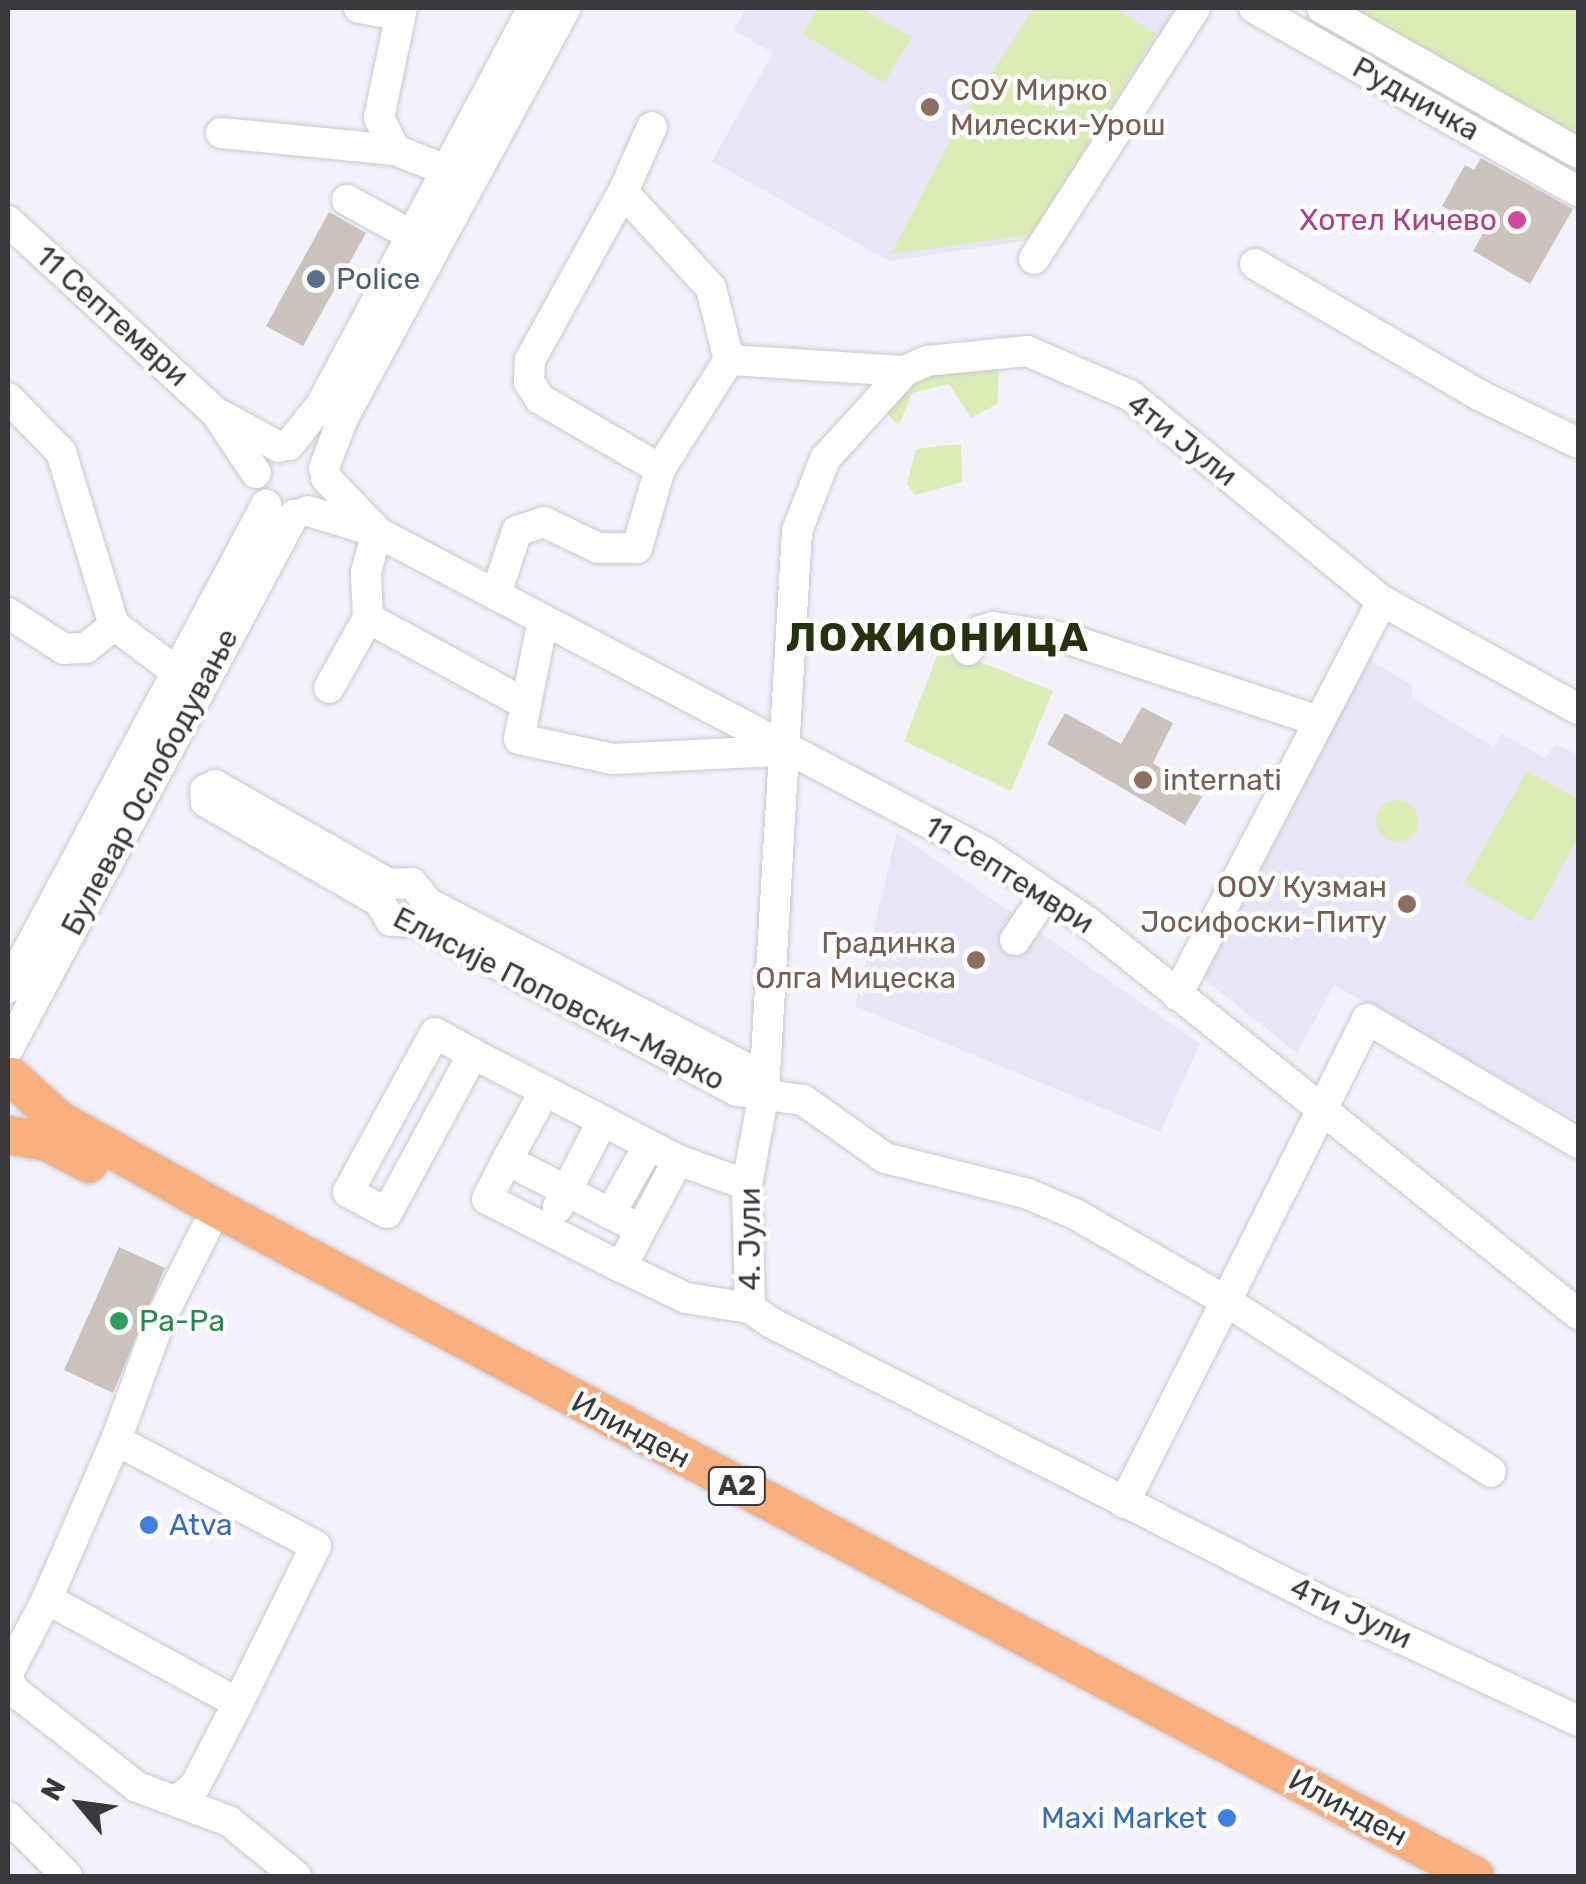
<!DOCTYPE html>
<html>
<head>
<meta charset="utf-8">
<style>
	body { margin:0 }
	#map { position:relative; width:1586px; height:1884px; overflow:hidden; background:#f3f1fb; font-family:Rubik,sans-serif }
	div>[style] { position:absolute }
	.built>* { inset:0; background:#e8e5f6 }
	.green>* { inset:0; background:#dbedb7 }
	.round { border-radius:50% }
	.building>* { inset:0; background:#cbc2bc }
	.roads { filter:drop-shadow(0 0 2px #c9c8d1) drop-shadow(0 0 2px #c9c8d1) }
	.minor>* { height:30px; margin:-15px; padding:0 15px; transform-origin:15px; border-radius:15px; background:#fff }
	.major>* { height:38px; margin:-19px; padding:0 19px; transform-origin:19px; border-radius:19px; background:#f8b07f }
	.dots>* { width:28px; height:28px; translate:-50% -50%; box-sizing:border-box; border:5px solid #fff; border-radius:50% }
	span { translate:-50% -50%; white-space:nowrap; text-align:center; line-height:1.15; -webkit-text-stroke:9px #fff; paint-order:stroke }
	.shield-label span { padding:2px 8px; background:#fff; border:2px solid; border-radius:8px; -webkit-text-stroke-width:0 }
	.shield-label { font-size:28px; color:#39383c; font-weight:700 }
	.education-label { font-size:30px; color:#785e54 }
	.left { translate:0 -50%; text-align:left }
	.right { translate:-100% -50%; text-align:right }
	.street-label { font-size:30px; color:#39383c }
	.hotel-label { font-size:30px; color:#b23c85 }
	.service-label { font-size:30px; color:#4e5e75 }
	.leisure-label { font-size:30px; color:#27864d }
	.shop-label { font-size:30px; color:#366cbe }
	.district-label { font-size:40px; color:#25320d; font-weight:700; letter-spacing:2.5px }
	.frame { position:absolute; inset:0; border:10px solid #39383c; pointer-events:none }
	.north { position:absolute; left:30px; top:1754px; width:100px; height:100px; -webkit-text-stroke:8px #fff; paint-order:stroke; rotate:299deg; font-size:28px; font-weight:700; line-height:40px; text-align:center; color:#39383c }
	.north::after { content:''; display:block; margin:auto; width:35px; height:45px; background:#39383c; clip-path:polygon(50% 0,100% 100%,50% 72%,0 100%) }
</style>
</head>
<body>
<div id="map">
	<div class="built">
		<div style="clip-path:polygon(746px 8px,1177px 8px,1032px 240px,889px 261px,712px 161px,773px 53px,734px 30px)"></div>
		<div style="clip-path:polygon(1365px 657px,1412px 685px,1412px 698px,1494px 747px,1502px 734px,1545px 758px,1556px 744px,1578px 755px,1578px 1121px,1334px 985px,1297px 1053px,1199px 975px)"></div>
		<div style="clip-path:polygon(897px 833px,1200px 1044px,1160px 1132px,855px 1006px)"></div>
	</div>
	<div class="green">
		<div style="clip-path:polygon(818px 8px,860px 8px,912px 37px,884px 83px,802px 34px)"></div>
		<div style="clip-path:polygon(1034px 8px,1115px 8px,1156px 34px,1031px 235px,891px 254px,962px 118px)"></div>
		<div style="clip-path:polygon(1339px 8px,1578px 8px,1578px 142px)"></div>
		<div style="clip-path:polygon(929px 370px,999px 370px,997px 404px,971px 418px,949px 384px,912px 393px,899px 425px,882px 410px)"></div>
		<div style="clip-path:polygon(961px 444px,962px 482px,915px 495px,907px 484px,916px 449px)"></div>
		<div style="clip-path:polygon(941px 646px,1053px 691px,1011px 791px,904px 741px)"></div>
		<div style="clip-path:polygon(1527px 771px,1578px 799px,1578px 838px,1532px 922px,1464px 883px)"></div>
		<div class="round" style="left:1376px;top:800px;width:42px;height:42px"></div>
	</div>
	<div class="building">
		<div style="clip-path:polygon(1481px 158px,1573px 209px,1530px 284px,1473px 251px,1485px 230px,1442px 206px,1465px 165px,1474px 170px)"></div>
		<div style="clip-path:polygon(329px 212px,366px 233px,303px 346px,266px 326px)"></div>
		<div style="clip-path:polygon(1142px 707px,1173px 723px,1153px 763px,1202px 797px,1185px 825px,1047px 744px,1065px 713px,1121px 744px)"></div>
		<div style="clip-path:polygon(119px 1247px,165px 1268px,113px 1393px,64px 1370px)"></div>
	</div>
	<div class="roads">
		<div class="minor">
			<div style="left:359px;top:8px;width:41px;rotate:9.9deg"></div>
			<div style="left:402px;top:8px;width:112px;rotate:101.8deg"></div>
			<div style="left:379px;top:118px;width:36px;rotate:63deg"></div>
			<div style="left:395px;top:150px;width:55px;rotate:21.4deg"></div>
			<div style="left:1254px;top:8px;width:372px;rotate:29.5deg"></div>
			<div style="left:1322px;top:8px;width:294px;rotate:29.5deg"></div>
			<div style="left:221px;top:133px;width:175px;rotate:5.6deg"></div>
			<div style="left:623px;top:192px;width:192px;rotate:119deg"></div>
			<div style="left:530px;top:360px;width:22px;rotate:93deg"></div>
			<div style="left:529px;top:382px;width:20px;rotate:57deg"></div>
			<div style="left:540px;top:399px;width:139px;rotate:30.3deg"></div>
			<div style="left:347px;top:200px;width:73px;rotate:28.7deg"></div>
			<div style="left:8px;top:221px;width:283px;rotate:42.7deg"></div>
			<div style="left:216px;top:413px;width:72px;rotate:56.3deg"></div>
			<div style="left:1034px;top:259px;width:298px;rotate:-57.3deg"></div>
			<div style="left:1255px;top:264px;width:259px;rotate:30.3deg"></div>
			<div style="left:1479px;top:395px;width:110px;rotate:25.9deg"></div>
			<div style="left:729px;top:360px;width:176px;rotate:3.6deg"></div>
			<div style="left:8px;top:398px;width:76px;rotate:45.5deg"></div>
			<div style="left:61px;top:452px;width:181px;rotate:73deg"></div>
			<div style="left:114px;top:625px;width:79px;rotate:36.7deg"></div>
			<div style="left:223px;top:416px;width:64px;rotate:29deg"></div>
			<div style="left:289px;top:445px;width:51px;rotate:-51.3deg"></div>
			<div style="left:321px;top:405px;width:450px;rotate:-61.9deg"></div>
			<div style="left:324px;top:468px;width:53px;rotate:-69.2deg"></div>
			<div style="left:343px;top:418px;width:467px;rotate:-61.5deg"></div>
			<div style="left:326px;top:478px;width:71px;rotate:46.1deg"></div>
			<div style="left:308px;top:511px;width:72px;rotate:16.9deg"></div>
			<div style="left:377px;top:532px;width:686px;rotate:27.8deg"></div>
			<div style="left:984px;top:852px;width:127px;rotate:34.1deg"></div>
			<div style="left:1089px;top:923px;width:626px;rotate:38.65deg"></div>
			<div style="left:496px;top:594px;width:66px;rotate:-71.6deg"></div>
			<div style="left:517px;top:531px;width:28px;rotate:-18deg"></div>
			<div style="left:544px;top:522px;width:60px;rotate:25.7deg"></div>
			<div style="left:598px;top:548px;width:39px"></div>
			<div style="left:637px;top:548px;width:82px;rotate:-73.8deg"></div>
			<div style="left:660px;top:469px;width:129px;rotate:-57.7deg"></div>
			<div style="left:729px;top:360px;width:74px;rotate:-104deg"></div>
			<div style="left:711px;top:288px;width:130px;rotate:-132.5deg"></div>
			<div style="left:623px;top:192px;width:71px;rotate:-66deg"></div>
			<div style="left:8px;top:613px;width:67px;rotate:32.7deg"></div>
			<div style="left:64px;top:649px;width:22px;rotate:-3deg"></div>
			<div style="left:86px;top:648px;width:36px;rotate:-39deg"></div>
			<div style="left:368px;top:618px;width:46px;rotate:-92.5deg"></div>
			<div style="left:366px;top:572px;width:41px;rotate:-74.6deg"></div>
			<div style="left:543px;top:620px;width:121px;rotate:101.4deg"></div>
			<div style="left:519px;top:739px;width:96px;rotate:12deg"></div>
			<div style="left:613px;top:759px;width:164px;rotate:-2.8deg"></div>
			<div style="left:968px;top:650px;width:22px;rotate:-58deg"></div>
			<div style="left:980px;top:631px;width:14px;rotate:-17deg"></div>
			<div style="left:993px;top:627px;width:73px;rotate:8.7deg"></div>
			<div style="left:1065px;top:638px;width:267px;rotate:18.1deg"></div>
			<div style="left:329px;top:688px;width:80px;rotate:-60.9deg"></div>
			<div style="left:368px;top:618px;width:178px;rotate:28.6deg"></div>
			<div style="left:1578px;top:709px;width:224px;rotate:-151.1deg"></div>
			<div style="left:1382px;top:601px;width:326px;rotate:-140.8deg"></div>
			<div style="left:1129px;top:395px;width:111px;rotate:-156.7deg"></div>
			<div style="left:1027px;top:351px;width:100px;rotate:174.3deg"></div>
			<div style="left:927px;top:361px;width:24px;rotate:156deg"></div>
			<div style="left:905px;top:371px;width:119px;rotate:132.3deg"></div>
			<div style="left:825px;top:459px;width:77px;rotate:111.3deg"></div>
			<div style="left:797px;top:531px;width:562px;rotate:93.37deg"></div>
			<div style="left:764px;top:1092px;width:95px;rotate:100.4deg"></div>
			<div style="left:747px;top:1185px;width:123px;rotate:88.6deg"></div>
			<div style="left:750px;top:1308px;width:24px;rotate:35deg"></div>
			<div style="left:770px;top:1322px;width:618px;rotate:26.86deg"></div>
			<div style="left:1321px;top:1601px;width:284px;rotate:25deg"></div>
			<div style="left:1015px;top:940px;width:55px;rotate:-56deg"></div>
			<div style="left:8px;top:988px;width:548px;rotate:-61.89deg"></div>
			<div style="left:1177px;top:995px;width:444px;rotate:-62.5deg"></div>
			<div style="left:8px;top:1049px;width:606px;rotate:-61.83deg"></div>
			<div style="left:473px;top:1054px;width:43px;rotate:-151.1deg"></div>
			<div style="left:435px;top:1033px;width:181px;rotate:118.7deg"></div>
			<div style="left:348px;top:1192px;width:44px;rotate:28.3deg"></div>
			<div style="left:387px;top:1213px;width:181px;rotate:-61.6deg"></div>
			<div style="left:473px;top:1054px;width:81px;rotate:27.2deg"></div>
			<div style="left:764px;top:1092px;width:28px;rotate:-125deg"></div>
			<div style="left:748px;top:1069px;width:360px;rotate:-152.6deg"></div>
			<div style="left:428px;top:903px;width:26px;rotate:-129deg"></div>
			<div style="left:412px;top:883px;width:23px;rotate:178deg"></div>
			<div style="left:389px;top:884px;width:200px;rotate:-150.4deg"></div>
			<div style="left:215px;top:785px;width:11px;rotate:153deg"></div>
			<div style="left:205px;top:790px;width:12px;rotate:85deg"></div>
			<div style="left:206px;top:802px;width:199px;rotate:29.8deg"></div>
			<div style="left:379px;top:901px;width:23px;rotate:59deg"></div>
			<div style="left:391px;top:921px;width:27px;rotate:2deg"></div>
			<div style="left:418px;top:922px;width:361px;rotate:27.9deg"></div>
			<div style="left:737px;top:1091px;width:67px;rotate:7.8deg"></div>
			<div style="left:803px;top:1100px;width:100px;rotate:35.3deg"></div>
			<div style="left:885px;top:1158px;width:147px;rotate:14.1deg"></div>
			<div style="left:1028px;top:1194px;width:51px;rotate:23.1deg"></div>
			<div style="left:1075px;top:1214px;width:174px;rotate:29.9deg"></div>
			<div style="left:1226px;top:1301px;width:315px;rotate:-63.4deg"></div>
			<div style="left:1367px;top:1019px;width:245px;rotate:30.4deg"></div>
			<div style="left:507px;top:1160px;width:150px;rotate:27.4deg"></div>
			<div style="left:747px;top:1185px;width:73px;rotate:-160.1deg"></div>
			<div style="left:678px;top:1160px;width:121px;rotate:118deg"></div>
			<div style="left:621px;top:1267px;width:72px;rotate:25.5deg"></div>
			<div style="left:686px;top:1298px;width:65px;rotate:8.9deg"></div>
			<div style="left:558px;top:1207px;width:96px;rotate:-62.6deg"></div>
			<div style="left:610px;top:1214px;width:79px;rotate:-60.5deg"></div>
			<div style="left:621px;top:1267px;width:150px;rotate:-153.1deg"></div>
			<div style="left:487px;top:1199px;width:44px;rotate:-62.9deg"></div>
			<div style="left:507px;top:1160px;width:79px;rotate:-61.2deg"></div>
			<div style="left:545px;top:1091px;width:150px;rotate:27.4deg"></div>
			<div style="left:116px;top:1440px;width:173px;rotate:113.5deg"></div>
			<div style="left:47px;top:1599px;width:217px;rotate:28.6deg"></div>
			<div style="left:238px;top:1703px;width:175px;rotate:-63.6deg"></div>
			<div style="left:316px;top:1546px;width:226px;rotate:-152.1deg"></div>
			<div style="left:116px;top:1440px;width:128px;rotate:-69.9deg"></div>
			<div style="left:160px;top:1320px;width:102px;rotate:-63.2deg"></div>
			<div style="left:1124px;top:1503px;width:226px;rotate:-63.2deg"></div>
			<div style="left:1226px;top:1301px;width:315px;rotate:32.8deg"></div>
			<div style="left:8px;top:1673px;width:84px;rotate:-62.2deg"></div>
			<div style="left:8px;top:1677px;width:14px;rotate:69deg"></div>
			<div style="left:13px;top:1690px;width:157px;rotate:38deg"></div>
			<div style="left:137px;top:1787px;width:98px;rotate:20.3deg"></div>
			<div style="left:229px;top:1821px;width:87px;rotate:39.4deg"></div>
			<div style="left:178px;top:1800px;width:22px;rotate:-39deg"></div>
			<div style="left:195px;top:1786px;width:93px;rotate:-62.6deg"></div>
			<div style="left:8px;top:1817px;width:83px;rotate:45deg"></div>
		</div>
		<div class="major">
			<div style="left:12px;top:1077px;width:64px;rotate:42.5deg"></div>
			<div style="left:59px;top:1120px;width:182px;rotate:29.2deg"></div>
			<div style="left:218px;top:1209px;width:1423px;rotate:27.95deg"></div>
			<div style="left:8px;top:1135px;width:40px;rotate:10deg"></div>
			<div style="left:47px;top:1142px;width:47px;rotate:27.6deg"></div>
		</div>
	</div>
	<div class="dots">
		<div style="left:930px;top:107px;background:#8d6e63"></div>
		<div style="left:1517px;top:220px;background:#d1479c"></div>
		<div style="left:316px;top:279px;background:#5c6f8a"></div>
		<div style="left:1143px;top:780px;background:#8d6e63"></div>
		<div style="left:1407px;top:904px;background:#8d6e63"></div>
		<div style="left:976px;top:960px;background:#8d6e63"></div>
		<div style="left:119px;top:1321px;background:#2e9e5b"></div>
		<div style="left:149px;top:1525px;background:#3f7fe0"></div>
		<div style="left:1227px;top:1818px;background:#3f7fe0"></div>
	</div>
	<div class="shield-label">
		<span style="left:737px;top:1486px">A2</span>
	</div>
	<div class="education-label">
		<span class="left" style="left:950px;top:107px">СОУ Мирко<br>Милески-Урош</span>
		<span class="left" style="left:1163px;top:780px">internati</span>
		<span class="right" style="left:1387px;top:904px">ООУ Кузман<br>Јосифоски-Питу</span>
		<span class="right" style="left:956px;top:960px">Градинка<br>Олга Мицеска</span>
	</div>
	<div class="street-label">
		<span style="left:1416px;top:99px;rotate:29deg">Рудничка</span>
		<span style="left:112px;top:316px;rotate:42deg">11 Септември</span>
		<span style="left:1182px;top:440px;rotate:38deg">4ти Јули</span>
		<span style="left:150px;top:782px;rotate:-62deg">Булевар Ослободување</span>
		<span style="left:1009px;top:875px;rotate:32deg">11 Септември</span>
		<span style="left:559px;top:999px;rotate:27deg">Елисије Поповски-Марко</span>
		<span style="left:750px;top:1239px;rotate:-90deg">4. Јули</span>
		<span style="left:631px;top:1430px;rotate:28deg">Илинден</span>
		<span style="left:1351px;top:1613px;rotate:25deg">4ти Јули</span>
		<span style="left:1348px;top:1808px;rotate:28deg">Илинден</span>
	</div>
	<div class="hotel-label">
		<span class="right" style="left:1497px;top:220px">Хотел Кичево</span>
	</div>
	<div class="service-label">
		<span class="left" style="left:336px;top:279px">Police</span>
	</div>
	<div class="leisure-label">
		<span class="left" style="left:139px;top:1321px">Ра-Ра</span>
	</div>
	<div class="shop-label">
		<span class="left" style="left:169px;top:1525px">Atva</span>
		<span class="right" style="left:1207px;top:1818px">Maxi Market</span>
	</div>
	<div class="district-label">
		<span style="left:938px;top:638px">ЛОЖИОНИЦА</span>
	</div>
	<div class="frame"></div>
	<div class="north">N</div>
</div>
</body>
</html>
